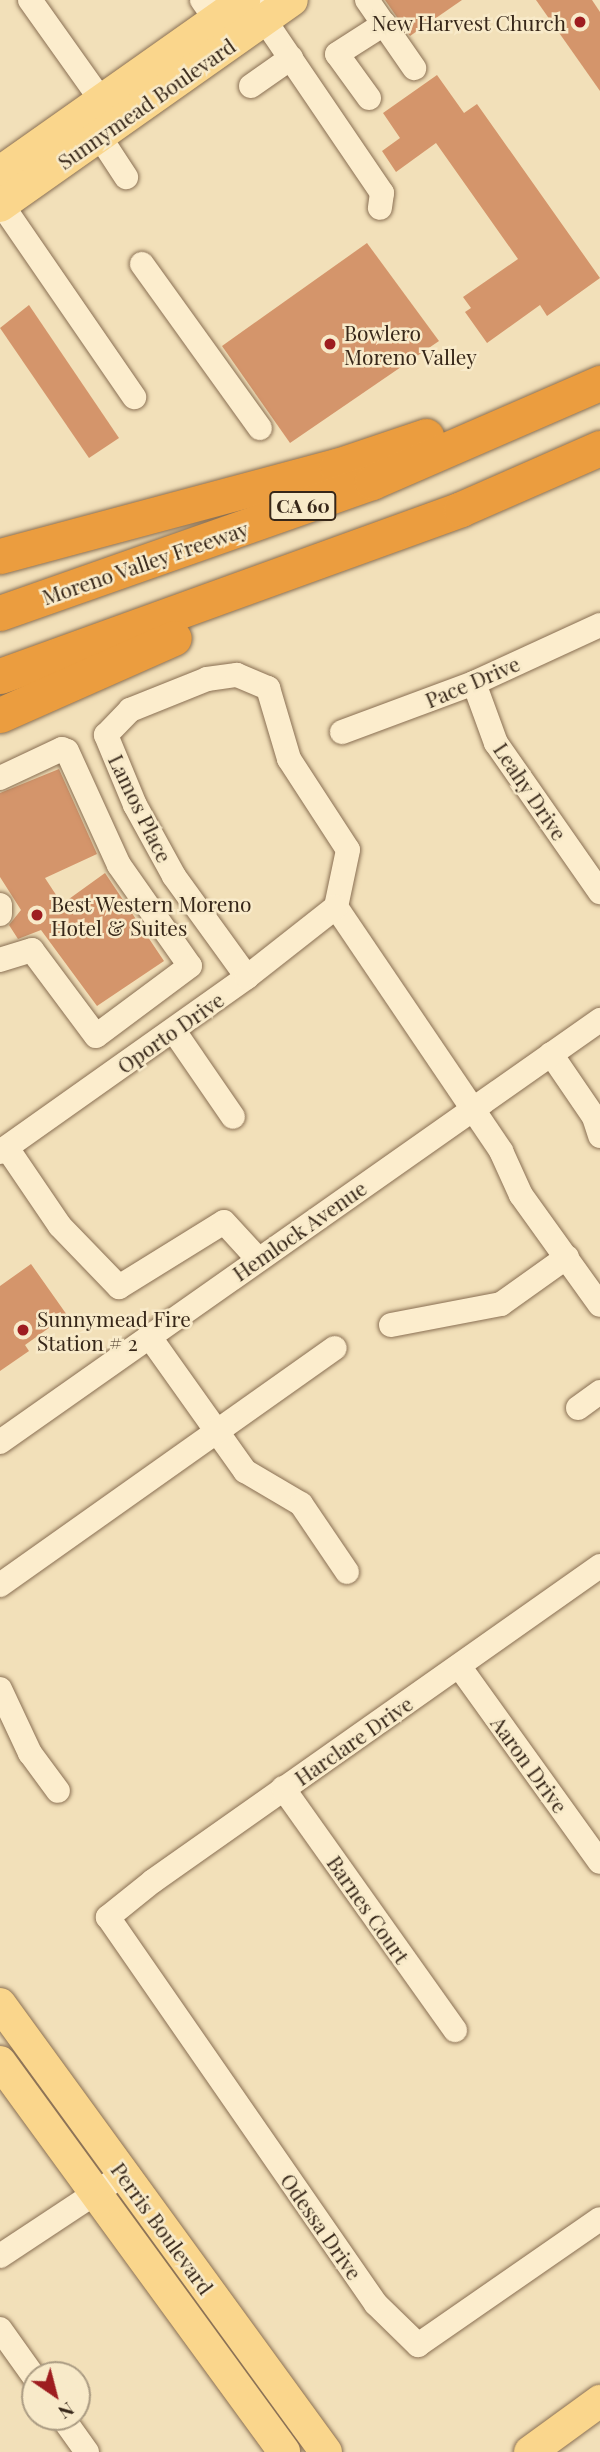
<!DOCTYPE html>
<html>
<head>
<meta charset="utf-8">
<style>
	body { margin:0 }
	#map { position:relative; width:600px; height:2452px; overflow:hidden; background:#f2e0b9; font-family:"Playfair Display",serif }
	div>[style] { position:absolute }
	.building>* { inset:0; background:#d4956b }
	.roads { filter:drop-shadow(0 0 2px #896f53) drop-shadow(0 0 2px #896f53) }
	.minor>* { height:24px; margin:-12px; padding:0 12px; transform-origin:12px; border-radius:12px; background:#fcedcd }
	.major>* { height:32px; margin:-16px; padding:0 16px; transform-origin:16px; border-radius:16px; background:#fad68c }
	.highway>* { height:35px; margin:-17.5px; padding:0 17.5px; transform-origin:17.5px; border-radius:17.5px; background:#eb9d3f }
	.dots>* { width:19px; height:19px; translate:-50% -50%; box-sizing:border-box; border:4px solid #f8eac9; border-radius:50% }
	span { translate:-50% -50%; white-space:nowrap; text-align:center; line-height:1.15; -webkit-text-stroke:5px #f8eac9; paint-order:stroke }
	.shield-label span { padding:2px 5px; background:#f8eac9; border:2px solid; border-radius:5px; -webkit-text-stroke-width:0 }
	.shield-label { font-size:19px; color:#372719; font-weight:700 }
	.poi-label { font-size:21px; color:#372719 }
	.right { translate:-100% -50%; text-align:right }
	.left { translate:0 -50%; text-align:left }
	.street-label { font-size:21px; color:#372719 }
	.north { position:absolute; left:21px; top:2361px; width:70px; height:70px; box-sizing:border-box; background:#f8eac9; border:2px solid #ab9c83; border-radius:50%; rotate:145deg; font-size:19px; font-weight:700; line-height:28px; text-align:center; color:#372719 }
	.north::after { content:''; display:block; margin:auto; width:24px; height:32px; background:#9e1d20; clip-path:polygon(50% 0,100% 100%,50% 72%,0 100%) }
</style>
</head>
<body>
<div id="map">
	<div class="building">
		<div style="clip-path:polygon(385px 0,462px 0,410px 36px)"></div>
		<div style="clip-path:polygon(536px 0,592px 0,600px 12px,600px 91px)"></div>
		<div style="clip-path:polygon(437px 75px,464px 113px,477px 104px,600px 278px,547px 316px,540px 305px,487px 343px,465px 312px,471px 308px,463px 297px,518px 259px,436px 143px,396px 172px,382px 151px,400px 138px,383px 113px)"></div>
		<div style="clip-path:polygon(367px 243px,439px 341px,290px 443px,222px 346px)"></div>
		<div style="clip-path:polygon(29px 305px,119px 438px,89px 458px,0 328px)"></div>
		<div style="clip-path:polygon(59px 769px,97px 854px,45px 878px,62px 904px,105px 873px,164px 961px,97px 1006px,41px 930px,18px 939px,9px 925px,21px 910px,0 877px,0 793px)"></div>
		<div style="clip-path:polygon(31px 1264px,67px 1315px,25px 1345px,29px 1351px,0 1371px,0 1286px)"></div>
	</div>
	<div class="roads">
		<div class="minor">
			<div style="left:30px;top:0;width:140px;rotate:54.6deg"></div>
			<div style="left:202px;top:0;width:24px;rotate:55deg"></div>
			<div style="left:367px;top:0;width:83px;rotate:55.3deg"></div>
			<div style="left:255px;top:6px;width:226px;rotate:55.8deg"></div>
			<div style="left:382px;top:193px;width:15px;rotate:98deg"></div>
			<div style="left:251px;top:86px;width:49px;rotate:-35deg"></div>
			<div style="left:369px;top:98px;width:54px;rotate:-126deg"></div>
			<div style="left:337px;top:54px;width:56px;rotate:-32.6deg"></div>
			<div style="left:90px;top:122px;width:66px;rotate:56.8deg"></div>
			<div style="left:0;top:202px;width:237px;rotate:55.5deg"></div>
			<div style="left:142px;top:264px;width:202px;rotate:54.3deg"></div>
			<div style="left:474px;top:683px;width:64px;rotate:69.9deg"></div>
			<div style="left:496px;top:743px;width:182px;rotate:55.1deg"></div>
			<div style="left:342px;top:732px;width:141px;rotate:-20.4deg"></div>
			<div style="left:474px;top:683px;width:139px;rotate:-24.7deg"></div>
			<div style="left:0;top:778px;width:68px;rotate:-25.1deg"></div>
			<div style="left:62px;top:749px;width:5px;rotate:22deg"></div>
			<div style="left:67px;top:751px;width:125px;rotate:65.5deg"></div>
			<div style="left:119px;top:865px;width:123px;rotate:54.9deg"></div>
			<div style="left:190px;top:966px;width:117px;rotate:143.3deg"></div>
			<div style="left:96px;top:1036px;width:107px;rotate:-126.7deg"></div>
			<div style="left:32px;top:950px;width:34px;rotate:163deg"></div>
			<div style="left:0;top:905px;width:9px;rotate:90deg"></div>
			<div style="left:247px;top:977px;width:125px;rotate:-125.9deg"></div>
			<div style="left:174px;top:876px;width:81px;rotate:-118.8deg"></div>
			<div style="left:135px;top:805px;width:76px;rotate:-112.5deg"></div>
			<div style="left:106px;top:735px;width:35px;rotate:-46deg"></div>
			<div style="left:130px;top:710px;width:83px;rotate:-21.9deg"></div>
			<div style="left:207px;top:679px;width:30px;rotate:-8deg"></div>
			<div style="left:237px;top:675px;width:34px;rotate:23deg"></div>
			<div style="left:268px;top:688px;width:74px;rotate:73.5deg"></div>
			<div style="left:289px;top:759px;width:108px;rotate:57deg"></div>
			<div style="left:348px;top:850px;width:58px;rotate:101.9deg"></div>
			<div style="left:336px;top:907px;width:295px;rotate:55.9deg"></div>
			<div style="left:501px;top:1151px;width:48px;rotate:65.6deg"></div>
			<div style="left:521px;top:1195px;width:135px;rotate:54.3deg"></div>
			<div style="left:174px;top:1031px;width:104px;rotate:55.5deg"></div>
			<div style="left:551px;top:1054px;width:76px;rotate:55.7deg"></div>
			<div style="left:594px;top:1117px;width:20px;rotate:72deg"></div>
			<div style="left:7px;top:1148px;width:94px;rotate:55.8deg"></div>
			<div style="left:60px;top:1226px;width:85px;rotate:46deg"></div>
			<div style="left:119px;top:1287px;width:123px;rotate:-31.8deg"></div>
			<div style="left:224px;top:1222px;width:50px;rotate:47.4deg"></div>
			<div style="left:0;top:1152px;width:303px;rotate:-35.3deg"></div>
			<div style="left:247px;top:977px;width:113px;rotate:-38.2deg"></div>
			<div style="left:391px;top:1325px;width:112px;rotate:-10.8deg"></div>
			<div style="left:501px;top:1304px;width:81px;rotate:-35.5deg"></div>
			<div style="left:149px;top:1336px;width:166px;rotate:54.6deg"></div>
			<div style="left:245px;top:1471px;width:65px;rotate:30.5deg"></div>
			<div style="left:301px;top:1504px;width:82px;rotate:55.9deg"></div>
			<div style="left:578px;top:1408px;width:27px;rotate:-36deg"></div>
			<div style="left:0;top:1442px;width:734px;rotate:-35.12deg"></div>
			<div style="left:600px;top:1566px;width:547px;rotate:144.83deg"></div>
			<div style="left:153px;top:1881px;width:58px;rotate:141.3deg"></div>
			<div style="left:108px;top:1917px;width:471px;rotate:55.3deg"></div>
			<div style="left:376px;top:2304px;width:59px;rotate:44.3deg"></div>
			<div style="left:418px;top:2345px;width:221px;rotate:-34.7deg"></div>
			<div style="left:0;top:1585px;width:410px;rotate:-35.3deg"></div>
			<div style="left:459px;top:1666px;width:241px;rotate:54.3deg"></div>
			<div style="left:0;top:1689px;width:71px;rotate:64.9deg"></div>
			<div style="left:30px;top:1753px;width:47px;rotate:53.6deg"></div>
			<div style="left:283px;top:1788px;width:297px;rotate:54.6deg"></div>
			<div style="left:0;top:2256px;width:149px;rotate:-33.5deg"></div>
			<div style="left:0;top:2329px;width:60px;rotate:54.5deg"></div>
			<div style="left:62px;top:2417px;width:43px;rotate:54.5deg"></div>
		</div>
		<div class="major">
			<div style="left:0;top:172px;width:299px;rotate:-35.2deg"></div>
			<div style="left:0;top:206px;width:357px;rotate:-35.2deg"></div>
			<div style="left:0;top:2004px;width:554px;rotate:53.96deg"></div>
			<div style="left:0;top:2062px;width:482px;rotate:53.9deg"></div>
			<div style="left:530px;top:2452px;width:87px;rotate:-36.1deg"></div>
		</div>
		<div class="highway">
			<div style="left:0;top:556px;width:349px;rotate:-15deg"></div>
			<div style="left:337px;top:466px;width:94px;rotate:-18.6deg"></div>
			<div style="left:0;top:613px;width:394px;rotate:-19.4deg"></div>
			<div style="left:372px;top:482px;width:249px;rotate:-23.5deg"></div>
			<div style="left:0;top:676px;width:490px;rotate:-19.9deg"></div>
			<div style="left:461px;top:509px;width:152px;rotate:-23.7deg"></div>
			<div style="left:0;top:715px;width:190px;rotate:-23.9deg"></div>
		</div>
	</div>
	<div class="dots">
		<div style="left:580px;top:22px;background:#9e1d20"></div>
		<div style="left:330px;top:344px;background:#9e1d20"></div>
		<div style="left:37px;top:915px;background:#9e1d20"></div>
		<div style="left:23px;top:1330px;background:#9e1d20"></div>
	</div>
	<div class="shield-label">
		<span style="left:303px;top:506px">CA 60</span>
	</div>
	<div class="poi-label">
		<span class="right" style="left:566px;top:22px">New Harvest Church</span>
		<span class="left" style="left:344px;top:344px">Bowlero<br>Moreno Valley</span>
		<span class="left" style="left:51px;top:915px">Best Western Moreno<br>Hotel &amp; Suites</span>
		<span class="left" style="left:37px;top:1330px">Sunnymead Fire<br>Station # 2</span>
	</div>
	<div class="street-label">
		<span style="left:146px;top:103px;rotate:-35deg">Sunnymead Boulevard</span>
		<span style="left:145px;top:562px;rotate:-19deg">Moreno Valley Freeway</span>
		<span style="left:472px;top:681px;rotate:-23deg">Pace Drive</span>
		<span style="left:531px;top:791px;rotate:56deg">Leahy Drive</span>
		<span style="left:141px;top:808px;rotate:64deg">Lamos Place</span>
		<span style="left:170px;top:1032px;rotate:-35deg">Oporto Drive</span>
		<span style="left:299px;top:1230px;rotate:-35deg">Hemlock Avenue</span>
		<span style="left:353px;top:1740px;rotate:-35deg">Harclare Drive</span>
		<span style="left:530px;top:1764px;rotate:54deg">Aaron Drive</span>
		<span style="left:369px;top:1909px;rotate:55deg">Barnes Court</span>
		<span style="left:322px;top:2226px;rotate:55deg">Odessa Drive</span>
		<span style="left:163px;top:2228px;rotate:54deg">Perris Boulevard</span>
	</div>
	<div class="north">N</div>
</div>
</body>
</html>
